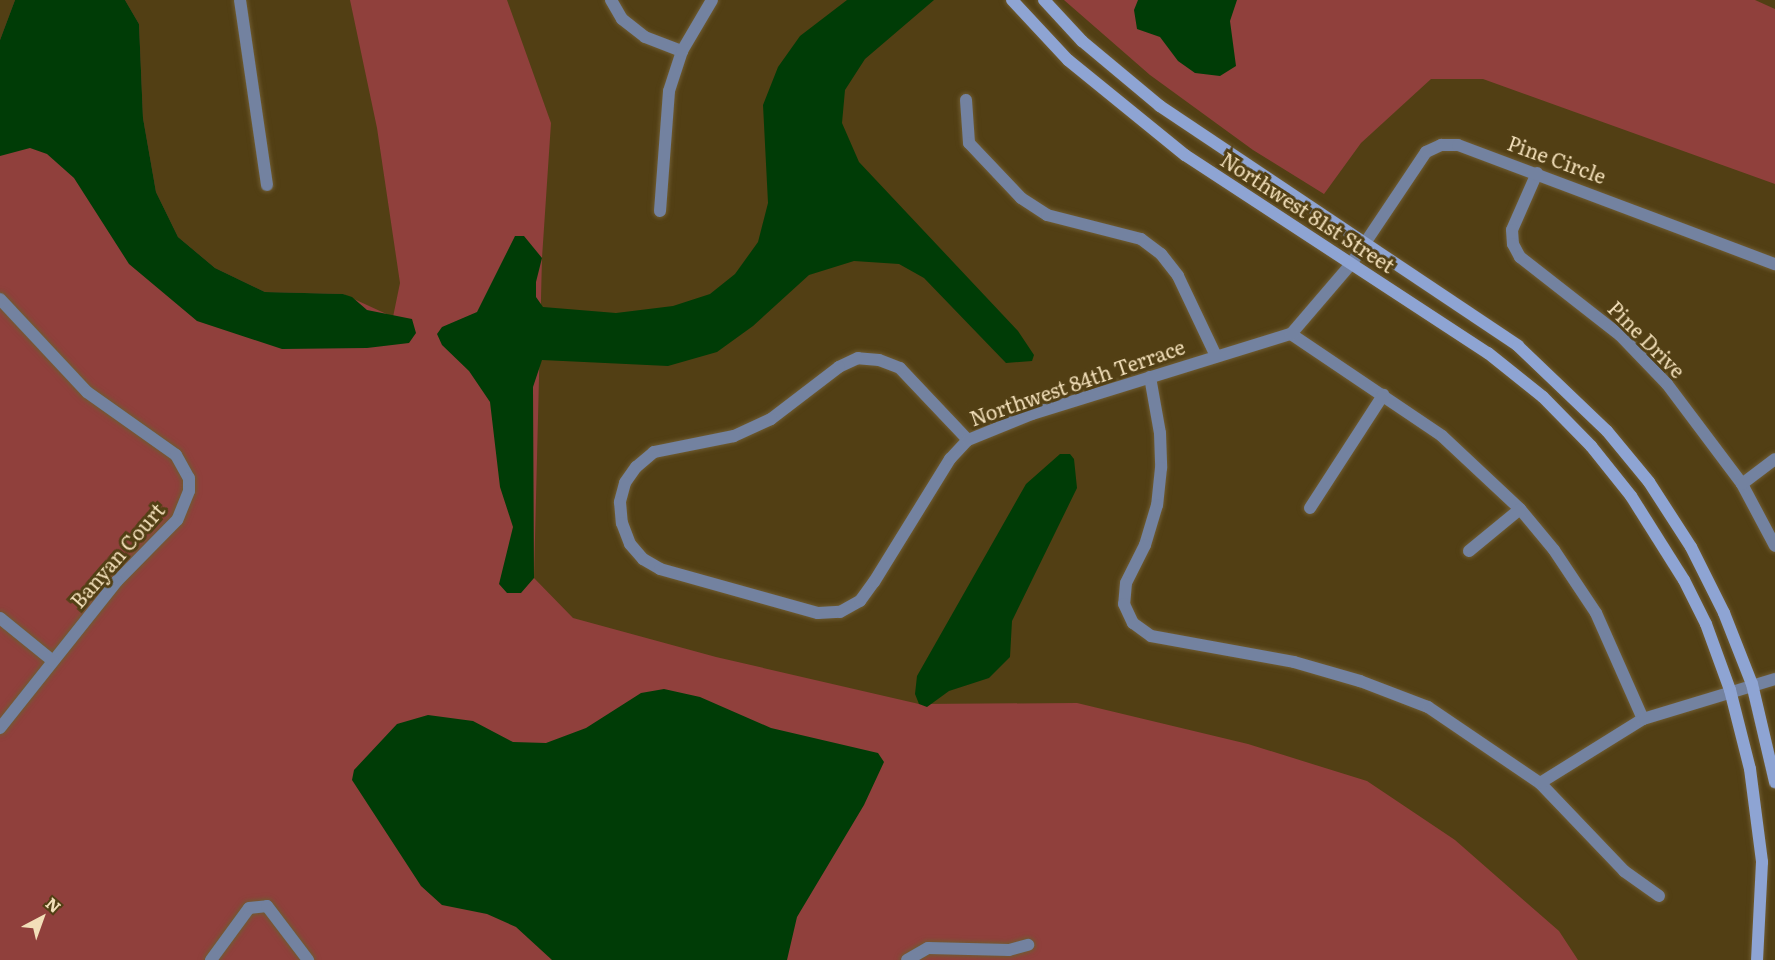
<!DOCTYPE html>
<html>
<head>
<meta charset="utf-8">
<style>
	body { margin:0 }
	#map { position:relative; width:1775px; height:960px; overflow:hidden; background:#523f14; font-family:Literata,serif }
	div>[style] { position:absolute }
	.green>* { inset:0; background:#90403c }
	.water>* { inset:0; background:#003c06 }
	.roads { filter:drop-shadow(0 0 2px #6f5c32) drop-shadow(0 0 2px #6f5c32) }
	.street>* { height:12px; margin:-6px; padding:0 6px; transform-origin:6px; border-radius:6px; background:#7382a0 }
	.secondary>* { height:12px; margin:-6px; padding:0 6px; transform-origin:6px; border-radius:6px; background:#8ea4d3 }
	span { translate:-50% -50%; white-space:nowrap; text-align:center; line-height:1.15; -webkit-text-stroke:6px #523f14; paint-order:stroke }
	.street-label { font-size:20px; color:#f2dfb9 }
	.north { position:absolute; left:12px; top:888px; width:60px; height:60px; -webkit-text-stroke:4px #523f14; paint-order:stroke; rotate:41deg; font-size:16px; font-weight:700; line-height:24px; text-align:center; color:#f2dfb9 }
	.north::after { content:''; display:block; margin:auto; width:21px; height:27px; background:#f2dfb9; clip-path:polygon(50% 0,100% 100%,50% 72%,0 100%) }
</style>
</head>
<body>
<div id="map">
	<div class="green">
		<div style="clip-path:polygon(15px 0,125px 0,139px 24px,143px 118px,156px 192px,178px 237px,215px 268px,265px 292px,343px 294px,393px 317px,400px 283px,377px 128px,350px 0,507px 0,551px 123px,542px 258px,534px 578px,573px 618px,716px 657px,919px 704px,1077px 703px,1248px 744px,1367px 781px,1455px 840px,1559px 931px,1578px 960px,0 960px,0 40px)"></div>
		<div style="clip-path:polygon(1064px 0,1755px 0,1775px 9px,1775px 184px,1483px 79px,1431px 79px,1361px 143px,1324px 194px,1253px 150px,1150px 75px)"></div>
	</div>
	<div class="water">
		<div style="clip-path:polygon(15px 0,125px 0,139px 24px,143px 118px,156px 192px,178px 237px,215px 268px,265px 292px,343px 294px,352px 297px,367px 310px,412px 319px,416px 333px,409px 343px,367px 348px,282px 349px,197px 321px,129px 264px,74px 178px,47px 154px,30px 148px,0 156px,0 40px)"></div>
		<div style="clip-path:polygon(847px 0,934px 0,865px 59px,845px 90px,842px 123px,859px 162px,1018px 331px,1034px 355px,1032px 361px,1006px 363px,924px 278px,899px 264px,854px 261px,809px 275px,753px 326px,717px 352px,668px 366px,542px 360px,533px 387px,534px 578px,521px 593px,507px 593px,499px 584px,513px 527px,500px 487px,490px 402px,469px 371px,442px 345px,437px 334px,442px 327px,477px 312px,515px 236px,524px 236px,542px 258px,536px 282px,536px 297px,543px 307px,616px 313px,673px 306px,710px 294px,735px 274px,758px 242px,768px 203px,763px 105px,778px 67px,800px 36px)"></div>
		<div style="clip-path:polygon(1138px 0,1237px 0,1230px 21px,1236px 66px,1220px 76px,1195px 73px,1178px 61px,1160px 37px,1137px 29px,1134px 10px)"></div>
		<div style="clip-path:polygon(1060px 454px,1070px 454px,1074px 459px,1077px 488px,1012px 621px,1010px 657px,989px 678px,949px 691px,927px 707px,919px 704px,915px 694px,917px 676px,1026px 484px)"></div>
		<div style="clip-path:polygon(664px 689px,700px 697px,771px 728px,878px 753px,884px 762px,864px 805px,797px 917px,787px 960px,552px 960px,516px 927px,487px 914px,442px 905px,421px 886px,352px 780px,354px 770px,397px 724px,428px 715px,473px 721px,513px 742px,546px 743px,586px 728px,641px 693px)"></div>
	</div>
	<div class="roads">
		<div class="street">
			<div style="left:240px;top:0;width:187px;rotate:81.7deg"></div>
			<div style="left:611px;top:0;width:22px;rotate:60deg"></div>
			<div style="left:622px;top:19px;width:29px;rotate:38deg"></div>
			<div style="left:645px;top:37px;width:40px;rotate:21deg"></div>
			<div style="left:966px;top:100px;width:43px;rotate:86deg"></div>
			<div style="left:969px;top:143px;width:76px;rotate:46.6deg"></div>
			<div style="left:1021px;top:198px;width:31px;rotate:33deg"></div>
			<div style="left:1047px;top:215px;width:97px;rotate:14.3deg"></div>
			<div style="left:1141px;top:239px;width:25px;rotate:37deg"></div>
			<div style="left:1161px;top:254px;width:28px;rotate:52deg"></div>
			<div style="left:1178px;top:276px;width:89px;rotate:64.6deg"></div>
			<div style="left:1537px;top:173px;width:62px;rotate:113.7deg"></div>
			<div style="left:1512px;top:230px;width:14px;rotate:86deg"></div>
			<div style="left:1513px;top:244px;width:15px;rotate:62deg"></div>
			<div style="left:1520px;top:257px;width:127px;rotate:38deg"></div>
			<div style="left:1620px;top:335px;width:68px;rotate:46.2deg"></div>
			<div style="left:1667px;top:384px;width:125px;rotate:53.1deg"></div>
			<div style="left:1742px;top:484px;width:70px;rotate:62deg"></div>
			<div style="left:660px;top:211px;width:120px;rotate:-85.7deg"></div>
			<div style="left:669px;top:91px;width:42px;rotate:-72deg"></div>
			<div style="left:682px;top:51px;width:59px;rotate:-59.5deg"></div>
			<div style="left:0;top:299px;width:127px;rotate:46.9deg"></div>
			<div style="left:87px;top:392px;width:109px;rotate:35.3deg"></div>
			<div style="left:176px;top:455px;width:26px;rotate:61deg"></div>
			<div style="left:189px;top:478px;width:13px;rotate:90deg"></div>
			<div style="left:189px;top:491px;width:31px;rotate:112deg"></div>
			<div style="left:177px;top:520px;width:86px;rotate:134.5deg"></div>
			<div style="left:117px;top:581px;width:188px;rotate:128.5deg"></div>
			<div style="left:1291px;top:334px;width:182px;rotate:34deg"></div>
			<div style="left:1442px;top:436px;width:107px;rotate:43.1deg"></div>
			<div style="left:1520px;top:509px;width:53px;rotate:50.3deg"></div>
			<div style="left:1554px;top:550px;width:76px;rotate:56.3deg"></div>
			<div style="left:1596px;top:613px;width:116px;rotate:66.1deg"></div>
			<div style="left:1150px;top:377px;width:57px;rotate:79.9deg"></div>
			<div style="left:1160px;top:433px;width:35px;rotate:88deg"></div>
			<div style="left:1161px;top:468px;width:37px;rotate:96deg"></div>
			<div style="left:1157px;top:505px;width:42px;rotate:106.7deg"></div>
			<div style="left:1145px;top:545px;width:42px;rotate:116.6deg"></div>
			<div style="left:1126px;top:583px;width:21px;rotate:95deg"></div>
			<div style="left:1124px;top:604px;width:21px;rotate:65deg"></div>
			<div style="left:1133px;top:623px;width:22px;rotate:36deg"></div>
			<div style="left:1151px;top:636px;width:145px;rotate:10.3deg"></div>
			<div style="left:1294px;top:662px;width:69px;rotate:16.1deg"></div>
			<div style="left:1360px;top:681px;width:73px;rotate:20.9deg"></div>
			<div style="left:1428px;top:707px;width:135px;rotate:34.2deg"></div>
			<div style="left:1540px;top:783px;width:122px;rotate:46.3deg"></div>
			<div style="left:1624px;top:871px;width:43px;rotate:35.5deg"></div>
			<div style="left:968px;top:440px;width:99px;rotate:-133.4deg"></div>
			<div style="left:900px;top:368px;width:22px;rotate:-159deg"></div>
			<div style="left:879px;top:360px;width:21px;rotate:-175deg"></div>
			<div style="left:858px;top:358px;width:21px;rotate:155deg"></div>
			<div style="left:839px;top:367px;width:86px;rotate:142.6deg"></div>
			<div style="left:771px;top:419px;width:41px;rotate:155.3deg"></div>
			<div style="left:734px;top:436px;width:82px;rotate:168.7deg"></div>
			<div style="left:654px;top:452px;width:23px;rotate:140deg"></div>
			<div style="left:636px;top:467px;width:19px;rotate:125deg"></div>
			<div style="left:625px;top:483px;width:20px;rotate:105deg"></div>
			<div style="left:620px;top:502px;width:21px;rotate:85deg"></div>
			<div style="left:622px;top:523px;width:22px;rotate:69deg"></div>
			<div style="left:630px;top:544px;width:20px;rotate:49deg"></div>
			<div style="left:643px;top:559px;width:20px;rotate:30deg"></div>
			<div style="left:660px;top:569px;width:164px;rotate:15.6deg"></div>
			<div style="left:818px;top:613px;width:22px;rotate:-3deg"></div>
			<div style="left:840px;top:612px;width:23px;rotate:-29deg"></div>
			<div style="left:860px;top:601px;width:24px;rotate:-54deg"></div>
			<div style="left:874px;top:582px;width:145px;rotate:-58.3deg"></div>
			<div style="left:950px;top:459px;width:26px;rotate:-47deg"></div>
			<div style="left:968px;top:440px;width:69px;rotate:-22.1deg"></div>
			<div style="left:1032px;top:414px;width:271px;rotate:-17.2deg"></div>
			<div style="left:1291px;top:334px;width:92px;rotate:-49.4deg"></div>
			<div style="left:1351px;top:264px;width:135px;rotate:-56.2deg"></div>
			<div style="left:1426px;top:152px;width:17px;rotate:-25deg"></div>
			<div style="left:1441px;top:145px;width:17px"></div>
			<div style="left:1458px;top:145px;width:339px;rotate:20.6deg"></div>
			<div style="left:1742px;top:484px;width:41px;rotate:-37.1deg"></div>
			<div style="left:1310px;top:508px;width:135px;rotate:-57.1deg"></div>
			<div style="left:1469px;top:551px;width:66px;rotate:-39.5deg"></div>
			<div style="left:0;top:618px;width:68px;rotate:39.1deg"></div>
			<div style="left:1540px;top:783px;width:121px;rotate:-31.9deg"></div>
			<div style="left:1643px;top:719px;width:138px;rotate:-16.9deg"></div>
			<div style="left:211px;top:960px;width:64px;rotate:-53.8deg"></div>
			<div style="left:249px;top:908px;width:18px;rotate:-6deg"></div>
			<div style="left:267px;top:906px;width:68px;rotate:52.8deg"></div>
			<div style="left:907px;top:960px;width:24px;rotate:-30deg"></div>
			<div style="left:928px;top:948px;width:81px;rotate:1.4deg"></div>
			<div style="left:1009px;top:950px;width:20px;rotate:-15deg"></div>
		</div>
		<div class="secondary">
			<div style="left:1012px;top:0;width:82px;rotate:47deg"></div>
			<div style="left:1068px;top:60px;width:151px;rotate:39.1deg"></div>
			<div style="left:1185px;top:155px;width:362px;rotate:33.2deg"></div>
			<div style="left:1488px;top:353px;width:70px;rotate:38.7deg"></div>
			<div style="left:1543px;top:397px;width:69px;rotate:45.6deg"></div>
			<div style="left:1591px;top:446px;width:64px;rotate:51.3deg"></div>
			<div style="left:1631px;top:496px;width:99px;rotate:57.8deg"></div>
			<div style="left:1684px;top:580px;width:49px;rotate:63.4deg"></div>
			<div style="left:1706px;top:624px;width:70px;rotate:70deg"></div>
			<div style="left:1730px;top:690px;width:81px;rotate:75.8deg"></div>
			<div style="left:1750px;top:769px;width:94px;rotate:82.6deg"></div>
			<div style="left:1762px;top:862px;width:98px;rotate:92.9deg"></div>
			<div style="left:1044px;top:0;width:56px;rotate:47.2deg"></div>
			<div style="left:1082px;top:41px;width:102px;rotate:39.8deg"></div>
			<div style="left:1160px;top:106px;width:431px;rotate:33.8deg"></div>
			<div style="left:1518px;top:346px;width:123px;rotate:43.7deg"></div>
			<div style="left:1607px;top:431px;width:66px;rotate:50.5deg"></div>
			<div style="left:1649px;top:482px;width:77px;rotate:57.1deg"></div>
			<div style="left:1691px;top:547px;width:74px;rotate:63.4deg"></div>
			<div style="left:1724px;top:613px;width:76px;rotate:68.5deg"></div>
			<div style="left:1752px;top:684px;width:101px;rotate:76.8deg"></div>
		</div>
	</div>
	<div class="street-label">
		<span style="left:1557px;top:159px;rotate:20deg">Pine Circle</span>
		<span style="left:1308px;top:212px;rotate:33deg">Northwest 81st Street</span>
		<span style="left:1647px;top:339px;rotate:45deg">Pine Drive</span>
		<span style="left:1077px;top:382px;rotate:-19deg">Northwest 84th Terrace</span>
		<span style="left:117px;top:555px;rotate:-49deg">Banyan Court</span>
	</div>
	<div class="north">N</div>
</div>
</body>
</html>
